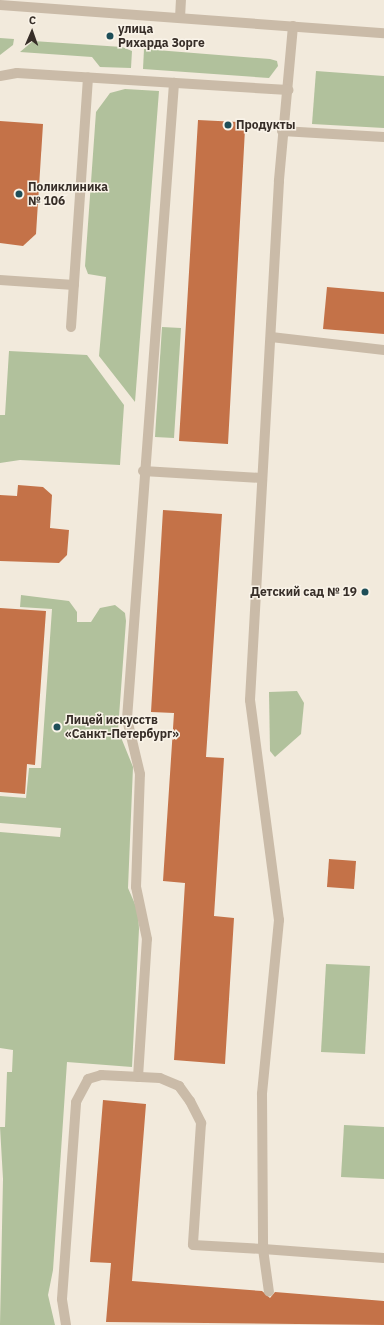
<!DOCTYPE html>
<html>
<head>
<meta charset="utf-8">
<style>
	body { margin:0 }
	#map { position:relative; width:384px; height:1325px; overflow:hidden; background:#f2eadc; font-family:"IBM Plex Sans",sans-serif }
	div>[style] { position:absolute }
	.green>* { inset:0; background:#b1c19c }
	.building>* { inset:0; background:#c47248 }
	.lane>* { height:10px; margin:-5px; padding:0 5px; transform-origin:5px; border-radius:5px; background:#cabba8 }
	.street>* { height:10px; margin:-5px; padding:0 5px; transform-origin:5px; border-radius:5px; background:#cabba8 }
	.dots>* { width:11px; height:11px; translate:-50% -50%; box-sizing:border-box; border:2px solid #f9f3e8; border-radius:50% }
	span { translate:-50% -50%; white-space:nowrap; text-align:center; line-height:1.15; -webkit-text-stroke:3px #f9f3e8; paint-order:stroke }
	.poi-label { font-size:12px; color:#372e28; font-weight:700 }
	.left { translate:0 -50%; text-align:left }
	.right { translate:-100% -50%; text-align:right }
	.north { position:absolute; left:12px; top:12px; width:40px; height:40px; -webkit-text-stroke:3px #f9f3e8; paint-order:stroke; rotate:2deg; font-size:11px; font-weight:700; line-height:16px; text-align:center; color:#372e28 }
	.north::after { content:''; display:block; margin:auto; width:14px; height:18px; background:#372e28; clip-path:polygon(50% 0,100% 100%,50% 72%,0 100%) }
</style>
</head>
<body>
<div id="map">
	<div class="green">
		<div style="clip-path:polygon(0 38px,14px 39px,13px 45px,0 55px)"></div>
		<div style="clip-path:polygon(33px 41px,122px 47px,132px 51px,131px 68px,100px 67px,92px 57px,20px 52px)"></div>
		<div style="clip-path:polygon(144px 49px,270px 59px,277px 61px,278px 66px,269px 78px,143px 69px)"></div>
		<div style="clip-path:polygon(316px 71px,384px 76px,384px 128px,312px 124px)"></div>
		<div style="clip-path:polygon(125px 89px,159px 91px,135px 402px,99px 356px,106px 277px,88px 274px,85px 266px,96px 112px,110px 93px)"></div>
		<div style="clip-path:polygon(162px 327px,181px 328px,174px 438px,155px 437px)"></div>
		<div style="clip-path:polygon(9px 351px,87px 355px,124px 405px,120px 465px,20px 460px,0 463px,0 415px,5px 415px)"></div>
		<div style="clip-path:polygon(21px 595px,69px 601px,77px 612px,77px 622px,91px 622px,100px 608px,115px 605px,125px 613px,126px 621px,118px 730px,133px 767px,128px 888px,138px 911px,139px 929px,132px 1067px,67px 1062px,53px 1270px,48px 1295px,55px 1325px,0 1325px,3px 1179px,0 1127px,5px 1127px,7px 1072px,12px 1072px,13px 1050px,0 1048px,0 832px,60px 837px,61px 828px,0 823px,0 796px,26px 798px,29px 768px,41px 768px,52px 609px,20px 607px)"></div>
		<div style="clip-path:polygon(297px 691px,304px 703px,301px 734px,275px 757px,270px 751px,269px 692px)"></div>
		<div style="clip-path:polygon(326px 964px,370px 966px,365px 1054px,321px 1052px)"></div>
		<div style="clip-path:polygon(344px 1125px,384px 1127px,384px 1179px,341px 1177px)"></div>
	</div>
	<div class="building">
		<div style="clip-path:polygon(198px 120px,238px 122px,238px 129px,245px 129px,228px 444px,179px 441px)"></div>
		<div style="clip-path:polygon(0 121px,43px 124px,36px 234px,23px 246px,0 243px)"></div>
		<div style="clip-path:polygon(327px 287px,384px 292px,384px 334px,323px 329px)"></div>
		<div style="clip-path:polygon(18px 485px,43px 487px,52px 495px,50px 528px,69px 530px,67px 555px,59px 563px,0 561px,0 495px,17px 496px)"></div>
		<div style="clip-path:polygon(163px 510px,222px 514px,206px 757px,224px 758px,214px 916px,234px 918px,225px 1064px,174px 1060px,185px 883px,163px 881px,174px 713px,151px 712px)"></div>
		<div style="clip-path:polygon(0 608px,46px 611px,35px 765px,27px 764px,25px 794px,0 792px)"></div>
		<div style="clip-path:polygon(329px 859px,356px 861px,354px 889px,327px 887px)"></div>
		<div style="clip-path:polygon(103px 1100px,146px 1104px,132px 1281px,262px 1291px,270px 1298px,275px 1292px,384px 1301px,384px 1325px,106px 1322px,111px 1263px,90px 1262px)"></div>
	</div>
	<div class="lane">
		<div style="left:180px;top:18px;width:18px;rotate:-87deg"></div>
		<div style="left:293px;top:26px;width:156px;rotate:95.2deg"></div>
		<div style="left:279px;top:181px;width:520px;rotate:93.2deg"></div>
		<div style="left:250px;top:700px;width:222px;rotate:82.5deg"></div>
		<div style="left:279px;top:920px;width:175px;rotate:95.6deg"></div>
		<div style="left:262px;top:1094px;width:155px;rotate:89.6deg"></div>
		<div style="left:263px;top:1249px;width:121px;rotate:4.3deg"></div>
		<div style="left:0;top:76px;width:17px;rotate:-10deg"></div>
		<div style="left:17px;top:73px;width:272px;rotate:3.6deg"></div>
		<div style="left:282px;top:131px;width:102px;rotate:3.4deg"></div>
		<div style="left:0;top:280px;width:74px;rotate:3.9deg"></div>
		<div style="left:71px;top:327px;width:250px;rotate:-86.1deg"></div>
		<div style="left:271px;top:337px;width:114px;rotate:6.6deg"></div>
		<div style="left:143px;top:471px;width:119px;rotate:3.4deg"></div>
		<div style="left:138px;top:1077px;width:138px;rotate:-86.3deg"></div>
		<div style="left:147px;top:939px;width:53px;rotate:-101.9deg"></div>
		<div style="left:136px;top:887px;width:113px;rotate:-88deg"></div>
		<div style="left:140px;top:774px;width:57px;rotate:-103.3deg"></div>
		<div style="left:127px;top:719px;width:638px;rotate:-85.77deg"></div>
		<div style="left:66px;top:1325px;width:26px;rotate:-99deg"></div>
		<div style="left:62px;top:1299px;width:197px;rotate:-85.9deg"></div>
		<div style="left:76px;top:1102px;width:26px;rotate:-62deg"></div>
		<div style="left:88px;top:1079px;width:14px;rotate:-17deg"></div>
		<div style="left:101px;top:1075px;width:59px;rotate:2.9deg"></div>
		<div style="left:160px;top:1078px;width:21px;rotate:23deg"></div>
		<div style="left:179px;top:1086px;width:19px;rotate:54deg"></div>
		<div style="left:190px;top:1101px;width:25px;rotate:63deg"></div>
		<div style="left:201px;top:1123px;width:122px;rotate:93.8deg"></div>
		<div style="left:193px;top:1245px;width:70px;rotate:3.3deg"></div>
		<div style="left:263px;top:1249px;width:43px;rotate:82.1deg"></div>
	</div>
	<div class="street">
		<div style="left:0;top:5px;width:385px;rotate:4.2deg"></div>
	</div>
	<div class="dots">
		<div style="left:110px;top:36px;background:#1e4e58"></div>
		<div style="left:228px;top:125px;background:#1e4e58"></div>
		<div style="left:19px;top:194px;background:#1e4e58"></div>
		<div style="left:365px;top:592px;background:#1e4e58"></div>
		<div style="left:57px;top:727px;background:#1e4e58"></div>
	</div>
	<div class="poi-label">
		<span class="left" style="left:118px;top:36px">улица<br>Рихарда Зорге</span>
		<span class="left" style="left:236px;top:125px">Продукты</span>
		<span class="left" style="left:28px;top:194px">Поликлиника<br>№ 106</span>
		<span class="right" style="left:357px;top:592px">Детский сад № 19</span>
		<span class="left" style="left:65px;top:727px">Лицей искусств<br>«Санкт-Петербург»</span>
	</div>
	<div class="north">С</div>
</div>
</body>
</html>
